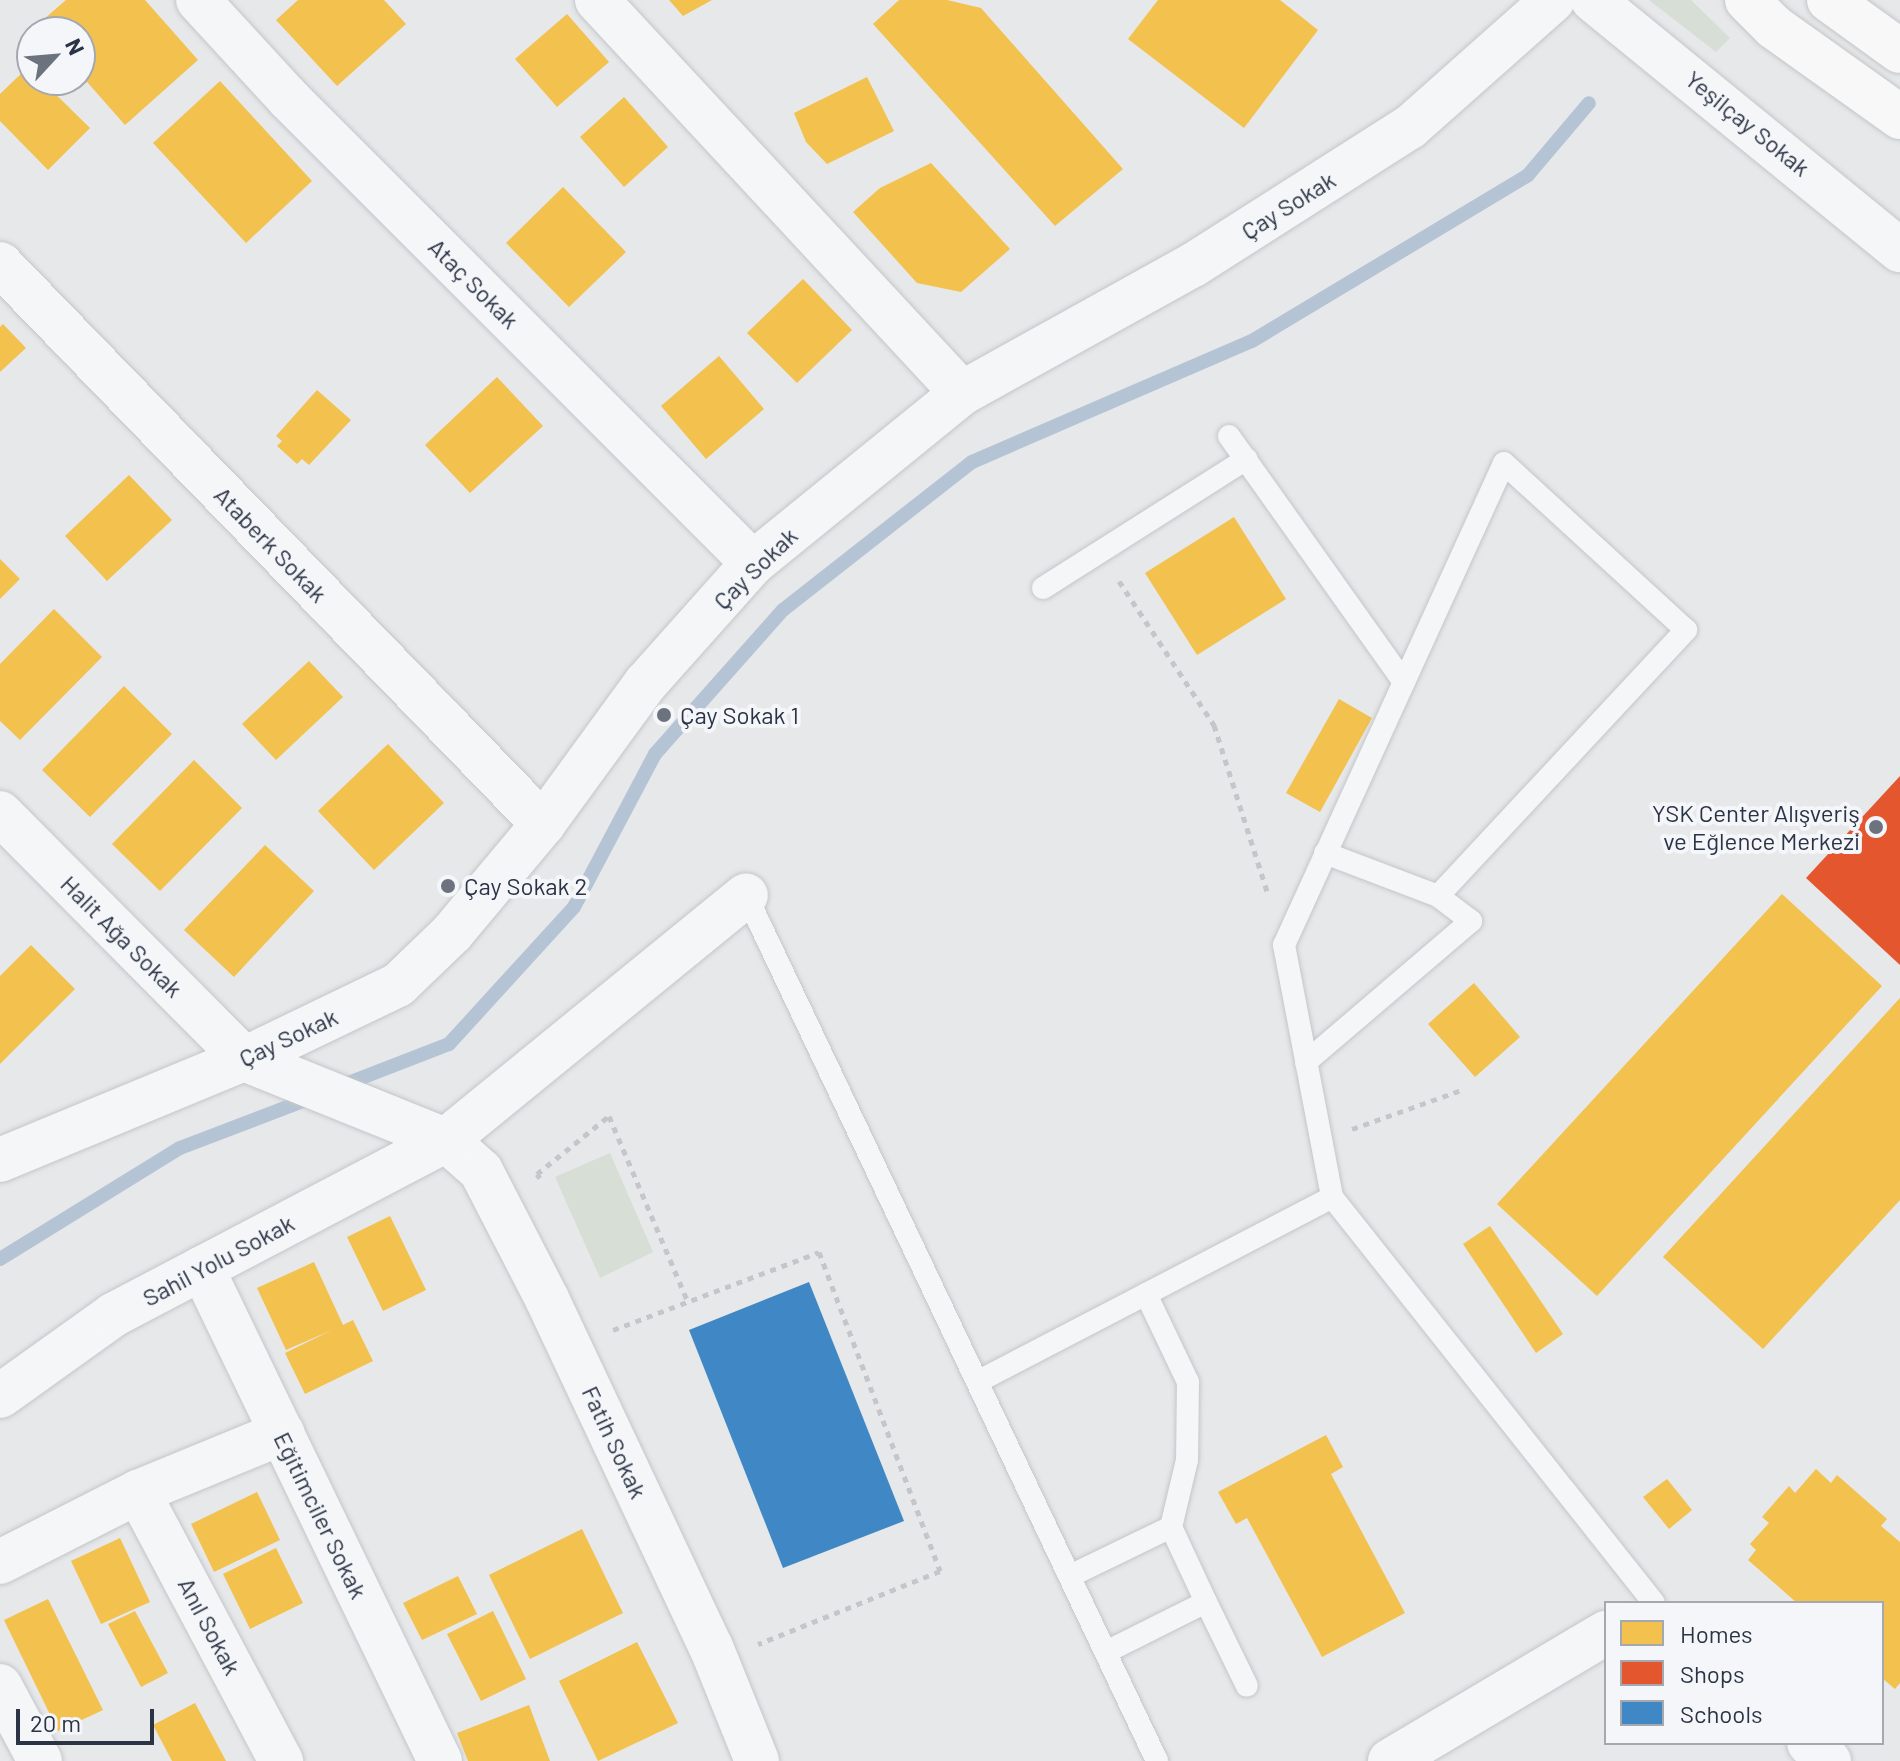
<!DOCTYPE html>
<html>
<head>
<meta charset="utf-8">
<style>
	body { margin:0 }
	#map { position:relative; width:1900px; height:1761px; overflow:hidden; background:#e6e8ea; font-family:Barlow,sans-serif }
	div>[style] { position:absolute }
	.green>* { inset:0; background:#d6ded6 }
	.homes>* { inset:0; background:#f2c14e }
	.shops>* { inset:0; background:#e4572e }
	.schools>* { inset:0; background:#3f88c5 }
	.stream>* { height:14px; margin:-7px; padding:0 7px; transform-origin:7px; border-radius:7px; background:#b4c4d5 }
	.path>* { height:5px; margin-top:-2.5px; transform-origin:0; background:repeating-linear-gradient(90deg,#c5c6ca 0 6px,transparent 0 12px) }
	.roads { filter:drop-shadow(0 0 2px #c4c6c8) drop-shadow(0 0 2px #c4c6c8) }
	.lane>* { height:22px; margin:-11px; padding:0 11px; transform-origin:11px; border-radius:11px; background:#f5f6f7 }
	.street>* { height:44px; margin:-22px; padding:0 22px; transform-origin:22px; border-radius:22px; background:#f5f6f7 }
	.highway>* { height:44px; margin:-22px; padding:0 22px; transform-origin:22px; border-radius:22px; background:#f8f8f8 }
	.dots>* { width:22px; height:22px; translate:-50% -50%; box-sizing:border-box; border:4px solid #f4f6f9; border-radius:50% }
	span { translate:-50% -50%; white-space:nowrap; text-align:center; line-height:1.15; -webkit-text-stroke:8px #f4f6f9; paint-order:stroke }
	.street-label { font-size:24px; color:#2b3445 }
	.poi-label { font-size:24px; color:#2b3445 }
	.left { translate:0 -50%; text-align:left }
	.right { translate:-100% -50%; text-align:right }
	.legend { position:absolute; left:1604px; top:1601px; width:280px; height:144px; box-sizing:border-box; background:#f4f6f9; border:2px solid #a4a8b1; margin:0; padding:10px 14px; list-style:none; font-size:24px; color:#2b3445 }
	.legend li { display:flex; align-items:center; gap:16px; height:40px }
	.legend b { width:40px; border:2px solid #a4a8b1 }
	.north { position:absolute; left:16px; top:16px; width:80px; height:80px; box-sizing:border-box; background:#f4f6f9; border:2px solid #a4a8b1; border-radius:50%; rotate:64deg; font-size:22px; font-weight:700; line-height:32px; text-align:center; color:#2b3445 }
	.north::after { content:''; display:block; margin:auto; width:28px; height:36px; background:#6c737f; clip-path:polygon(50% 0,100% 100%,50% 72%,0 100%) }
	.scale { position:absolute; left:16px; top:1709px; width:138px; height:36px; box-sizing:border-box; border:4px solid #2b3445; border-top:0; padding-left:10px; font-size:24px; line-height:28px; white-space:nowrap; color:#2b3445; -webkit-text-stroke:6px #f4f6f9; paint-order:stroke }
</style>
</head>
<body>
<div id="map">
	<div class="green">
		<div style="clip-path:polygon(1649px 0,1691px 0,1730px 38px,1716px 52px)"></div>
		<div style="clip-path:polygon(610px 1153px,653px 1252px,600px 1278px,555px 1177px)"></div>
	</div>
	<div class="homes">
		<div style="clip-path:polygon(66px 0,145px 0,198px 60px,125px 125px,80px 74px,80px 32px,42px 32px,36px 26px)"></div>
		<div style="clip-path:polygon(298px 0,384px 0,406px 24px,337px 86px,276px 20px)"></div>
		<div style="clip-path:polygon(669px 0,712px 0,683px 16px)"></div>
		<div style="clip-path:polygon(899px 0,947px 0,981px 8px,1123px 169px,1055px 226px,873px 24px)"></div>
		<div style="clip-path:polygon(1158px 0,1280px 0,1318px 30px,1244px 128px,1128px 39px)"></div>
		<div style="clip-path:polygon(567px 14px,609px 62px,557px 107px,515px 59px)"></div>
		<div style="clip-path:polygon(28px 67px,32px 80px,41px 80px,90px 128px,48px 170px,0 121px,0 94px)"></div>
		<div style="clip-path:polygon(867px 77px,894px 131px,827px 164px,806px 142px,794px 113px)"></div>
		<div style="clip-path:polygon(220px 81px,312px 181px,246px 243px,153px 143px)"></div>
		<div style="clip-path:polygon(624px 97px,668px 147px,624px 187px,580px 137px)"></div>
		<div style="clip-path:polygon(931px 163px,1010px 249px,961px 292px,917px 283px,853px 212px,880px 188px)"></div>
		<div style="clip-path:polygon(563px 187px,626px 252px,569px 307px,506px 243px)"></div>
		<div style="clip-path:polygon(803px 279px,852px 330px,797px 383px,747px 333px)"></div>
		<div style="clip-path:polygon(3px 324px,26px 348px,0 372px,0 327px)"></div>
		<div style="clip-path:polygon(719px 356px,764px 409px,706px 459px,661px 406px)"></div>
		<div style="clip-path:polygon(497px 377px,543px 426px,470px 493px,425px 445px)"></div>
		<div style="clip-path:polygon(317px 390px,351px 420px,309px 465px,302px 459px,297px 464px,277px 446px,282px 441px,276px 436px)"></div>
		<div style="clip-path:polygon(129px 475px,172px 520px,107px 581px,65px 536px)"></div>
		<div style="clip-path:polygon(1234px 517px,1286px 599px,1197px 655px,1145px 573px)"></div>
		<div style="clip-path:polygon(0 559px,20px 579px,0 599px)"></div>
		<div style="clip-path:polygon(54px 609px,102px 657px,20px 740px,0 721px,0 664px)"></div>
		<div style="clip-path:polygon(309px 661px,343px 697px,276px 760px,242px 724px)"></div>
		<div style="clip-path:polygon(124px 686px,172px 734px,90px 817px,42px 770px)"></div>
		<div style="clip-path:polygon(1339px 699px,1372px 718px,1320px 812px,1286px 793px)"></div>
		<div style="clip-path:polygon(388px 744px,444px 803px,374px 870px,318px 811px)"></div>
		<div style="clip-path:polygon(194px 760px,242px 808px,160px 891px,112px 844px)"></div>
		<div style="clip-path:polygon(265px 845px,314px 891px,234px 977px,184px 930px)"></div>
		<div style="clip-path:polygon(1782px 894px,1882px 986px,1597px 1296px,1497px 1204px)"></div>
		<div style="clip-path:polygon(31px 945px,75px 989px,0 1064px,0 976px)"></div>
		<div style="clip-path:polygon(1474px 983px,1520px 1037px,1475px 1077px,1428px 1024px)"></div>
		<div style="clip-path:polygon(1900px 998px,1900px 1200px,1763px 1349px,1663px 1257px)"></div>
		<div style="clip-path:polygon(390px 1216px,426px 1290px,383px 1311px,347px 1237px)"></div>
		<div style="clip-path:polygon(1490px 1226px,1563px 1334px,1536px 1353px,1463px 1244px)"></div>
		<div style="clip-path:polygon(314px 1262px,343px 1325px,353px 1320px,373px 1361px,305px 1394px,285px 1353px,332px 1330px,286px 1350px,257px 1288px)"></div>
		<div style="clip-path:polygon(1326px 1435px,1343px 1467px,1331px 1474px,1405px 1613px,1322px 1657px,1247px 1518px,1236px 1524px,1218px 1492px)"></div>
		<div style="clip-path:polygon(1816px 1469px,1831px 1483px,1837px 1475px,1887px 1519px,1881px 1526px,1900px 1542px,1900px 1683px,1895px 1689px,1882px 1678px,1882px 1603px,1797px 1603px,1748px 1560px,1756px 1550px,1750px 1544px,1769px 1523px,1762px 1517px,1789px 1486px,1795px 1493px)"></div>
		<div style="clip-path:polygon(1667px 1479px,1692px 1510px,1669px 1529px,1643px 1497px)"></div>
		<div style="clip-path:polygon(257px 1492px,280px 1540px,214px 1572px,191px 1524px)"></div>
		<div style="clip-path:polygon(582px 1529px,623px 1613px,530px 1659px,489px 1575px)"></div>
		<div style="clip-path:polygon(120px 1538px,150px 1602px,101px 1624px,71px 1561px)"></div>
		<div style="clip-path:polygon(276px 1548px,303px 1603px,250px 1629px,223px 1574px)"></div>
		<div style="clip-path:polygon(458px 1576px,477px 1614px,422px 1640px,403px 1603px)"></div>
		<div style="clip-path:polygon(48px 1599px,103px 1710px,58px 1731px,4px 1620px)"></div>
		<div style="clip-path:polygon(135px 1611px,168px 1673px,141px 1687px,108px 1624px)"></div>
		<div style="clip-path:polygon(493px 1611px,526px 1679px,481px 1701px,447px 1634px)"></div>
		<div style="clip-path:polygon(637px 1642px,678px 1723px,598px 1761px,559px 1681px)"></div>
		<div style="clip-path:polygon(195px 1703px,226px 1761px,172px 1761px,153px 1725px)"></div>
		<div style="clip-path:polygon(529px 1705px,550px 1761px,468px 1761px,457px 1733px)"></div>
	</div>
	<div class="shops">
		<div style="clip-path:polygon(1900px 776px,1900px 965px,1806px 878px)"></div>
	</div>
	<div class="schools">
		<div style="clip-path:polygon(809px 1282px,904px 1521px,783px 1568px,689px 1330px)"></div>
	</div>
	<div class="stream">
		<div style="left:338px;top:1087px;width:119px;rotate:-21.2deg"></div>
		<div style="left:449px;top:1044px;width:185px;rotate:-47.6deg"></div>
		<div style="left:574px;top:907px;width:173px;rotate:-62.1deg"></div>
		<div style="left:655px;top:754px;width:193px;rotate:-48.4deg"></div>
		<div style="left:783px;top:610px;width:240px;rotate:-38.1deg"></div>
		<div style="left:972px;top:462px;width:305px;rotate:-23.4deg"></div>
		<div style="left:1252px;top:341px;width:322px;rotate:-31deg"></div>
		<div style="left:1528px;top:175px;width:94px;rotate:-49.7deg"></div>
		<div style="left:0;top:1259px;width:211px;rotate:-31.7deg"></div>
		<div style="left:180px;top:1148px;width:140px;rotate:-20.9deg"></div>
	</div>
	<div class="path">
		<div style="left:1119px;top:581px;width:173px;rotate:56.6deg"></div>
		<div style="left:1214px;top:725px;width:177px;rotate:72.3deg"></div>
		<div style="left:1352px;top:1129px;width:114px;rotate:-19.6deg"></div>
		<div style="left:540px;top:1178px;width:5px;rotate:-127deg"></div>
		<div style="left:537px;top:1174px;width:92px;rotate:-38.9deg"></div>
		<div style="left:609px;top:1116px;width:202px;rotate:67deg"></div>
		<div style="left:613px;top:1330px;width:220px;rotate:-20.7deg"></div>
		<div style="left:819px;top:1252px;width:341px;rotate:69.2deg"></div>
		<div style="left:940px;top:1571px;width:196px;rotate:158.1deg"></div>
	</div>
	<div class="roads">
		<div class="lane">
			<div style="left:1229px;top:436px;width:302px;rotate:54.6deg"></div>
			<div style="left:1043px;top:588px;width:241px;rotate:-32.4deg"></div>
			<div style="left:1325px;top:853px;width:121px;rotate:20.8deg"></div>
			<div style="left:746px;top:895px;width:959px;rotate:64.61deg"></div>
			<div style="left:1306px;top:1062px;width:217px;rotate:-40.5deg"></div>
			<div style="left:1471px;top:921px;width:41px;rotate:-142.9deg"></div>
			<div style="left:1438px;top:896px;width:364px;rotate:-47deg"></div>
			<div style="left:1686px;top:630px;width:247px;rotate:-137.5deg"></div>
			<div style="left:1504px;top:463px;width:530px;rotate:114.53deg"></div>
			<div style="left:1284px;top:945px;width:257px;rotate:79.2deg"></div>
			<div style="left:1146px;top:1294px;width:98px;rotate:64.5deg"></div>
			<div style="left:1188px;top:1382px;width:78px;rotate:90.7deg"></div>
			<div style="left:1187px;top:1460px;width:69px;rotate:103.4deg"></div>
			<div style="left:979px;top:1381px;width:398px;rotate:-27.5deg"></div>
			<div style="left:1332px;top:1197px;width:518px;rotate:51.58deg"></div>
			<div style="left:1070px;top:1576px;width:112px;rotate:-25.9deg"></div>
			<div style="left:1171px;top:1527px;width:83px;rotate:65deg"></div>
			<div style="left:1206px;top:1602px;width:112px;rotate:153.4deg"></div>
			<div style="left:1206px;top:1602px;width:93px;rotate:64deg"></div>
		</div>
		<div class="street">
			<div style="left:198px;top:0;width:134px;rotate:47.4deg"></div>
			<div style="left:289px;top:99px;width:656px;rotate:45deg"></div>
			<div style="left:597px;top:0;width:536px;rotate:47.12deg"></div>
			<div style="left:1593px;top:0;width:396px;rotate:39.2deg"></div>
			<div style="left:0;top:264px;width:780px;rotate:45.88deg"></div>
			<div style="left:0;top:813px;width:346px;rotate:45.2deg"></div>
			<div style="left:244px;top:1059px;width:218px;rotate:21.9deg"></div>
			<div style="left:446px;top:1140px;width:47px;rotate:41.5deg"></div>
			<div style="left:481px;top:1171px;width:144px;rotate:62.7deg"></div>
			<div style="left:547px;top:1299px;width:385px;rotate:64.8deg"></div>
			<div style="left:711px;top:1647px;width:123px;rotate:68deg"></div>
			<div style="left:0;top:1160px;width:264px;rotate:-22.5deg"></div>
			<div style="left:244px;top:1059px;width:171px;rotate:-25.7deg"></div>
			<div style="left:398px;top:985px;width:75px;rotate:-43.9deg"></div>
			<div style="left:452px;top:933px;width:142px;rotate:-50.1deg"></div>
			<div style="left:543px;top:824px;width:175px;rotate:-53.9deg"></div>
			<div style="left:646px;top:683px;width:161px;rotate:-48.3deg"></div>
			<div style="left:753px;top:563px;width:269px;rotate:-39.1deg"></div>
			<div style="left:962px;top:393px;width:264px;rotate:-29deg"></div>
			<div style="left:1193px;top:265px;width:257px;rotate:-32.5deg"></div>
			<div style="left:1410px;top:127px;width:191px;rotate:-41.6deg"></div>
			<div style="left:202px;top:1268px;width:547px;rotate:64.23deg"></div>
			<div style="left:0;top:1396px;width:139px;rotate:-35.6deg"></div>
			<div style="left:113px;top:1315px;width:376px;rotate:-27.7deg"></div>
			<div style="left:446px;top:1140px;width:387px;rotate:-39.2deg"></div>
			<div style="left:138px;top:1492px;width:305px;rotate:62deg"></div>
			<div style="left:0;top:1562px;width:155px;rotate:-26.9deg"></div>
			<div style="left:138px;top:1492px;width:156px;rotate:-22.3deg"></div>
			<div style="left:0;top:1686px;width:85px;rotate:61.9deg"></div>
			<div style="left:1809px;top:1743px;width:27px;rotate:42deg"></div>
			<div style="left:1390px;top:1761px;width:251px;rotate:-30.7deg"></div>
		</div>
		<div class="highway">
			<div style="left:1747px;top:0;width:38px;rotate:45deg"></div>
			<div style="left:1774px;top:27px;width:155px;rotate:35.5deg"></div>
			<div style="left:1829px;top:0;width:87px;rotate:35.7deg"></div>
		</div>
	</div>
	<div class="dots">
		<div style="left:664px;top:715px;background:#6c737f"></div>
		<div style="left:1876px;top:827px;background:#6c737f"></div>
		<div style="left:448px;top:886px;background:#6c737f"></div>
	</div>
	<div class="street-label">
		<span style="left:1748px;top:123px;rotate:39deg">Yeşilçay Sokak</span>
		<span style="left:1288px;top:205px;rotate:-32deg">Çay Sokak</span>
		<span style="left:474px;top:283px;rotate:45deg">Ataç Sokak</span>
		<span style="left:271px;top:544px;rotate:46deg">Ataberk Sokak</span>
		<span style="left:755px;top:568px;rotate:-44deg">Çay Sokak</span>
		<span style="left:122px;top:936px;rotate:45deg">Halit Ağa Sokak</span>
		<span style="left:288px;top:1037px;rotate:-25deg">Çay Sokak</span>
		<span style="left:218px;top:1260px;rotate:-28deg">Sahil Yolu Sokak</span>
		<span style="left:615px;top:1442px;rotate:65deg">Fatih Sokak</span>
		<span style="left:321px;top:1515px;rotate:64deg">Eğitimciler Sokak</span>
		<span style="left:210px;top:1626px;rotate:62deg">Anıl Sokak</span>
	</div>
	<div class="poi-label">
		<span class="left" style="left:680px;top:715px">Çay Sokak 1</span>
		<span class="right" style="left:1860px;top:827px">YSK Center Alışveriş<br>ve Eğlence Merkezi</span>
		<span class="left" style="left:464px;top:886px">Çay Sokak 2</span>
	</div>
	<ul class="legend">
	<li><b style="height:22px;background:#f2c14e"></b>Homes</li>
	<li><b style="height:22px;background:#e4572e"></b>Shops</li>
	<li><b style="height:22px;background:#3f88c5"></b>Schools</li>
	</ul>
	<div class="north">N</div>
	<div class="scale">20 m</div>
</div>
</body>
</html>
